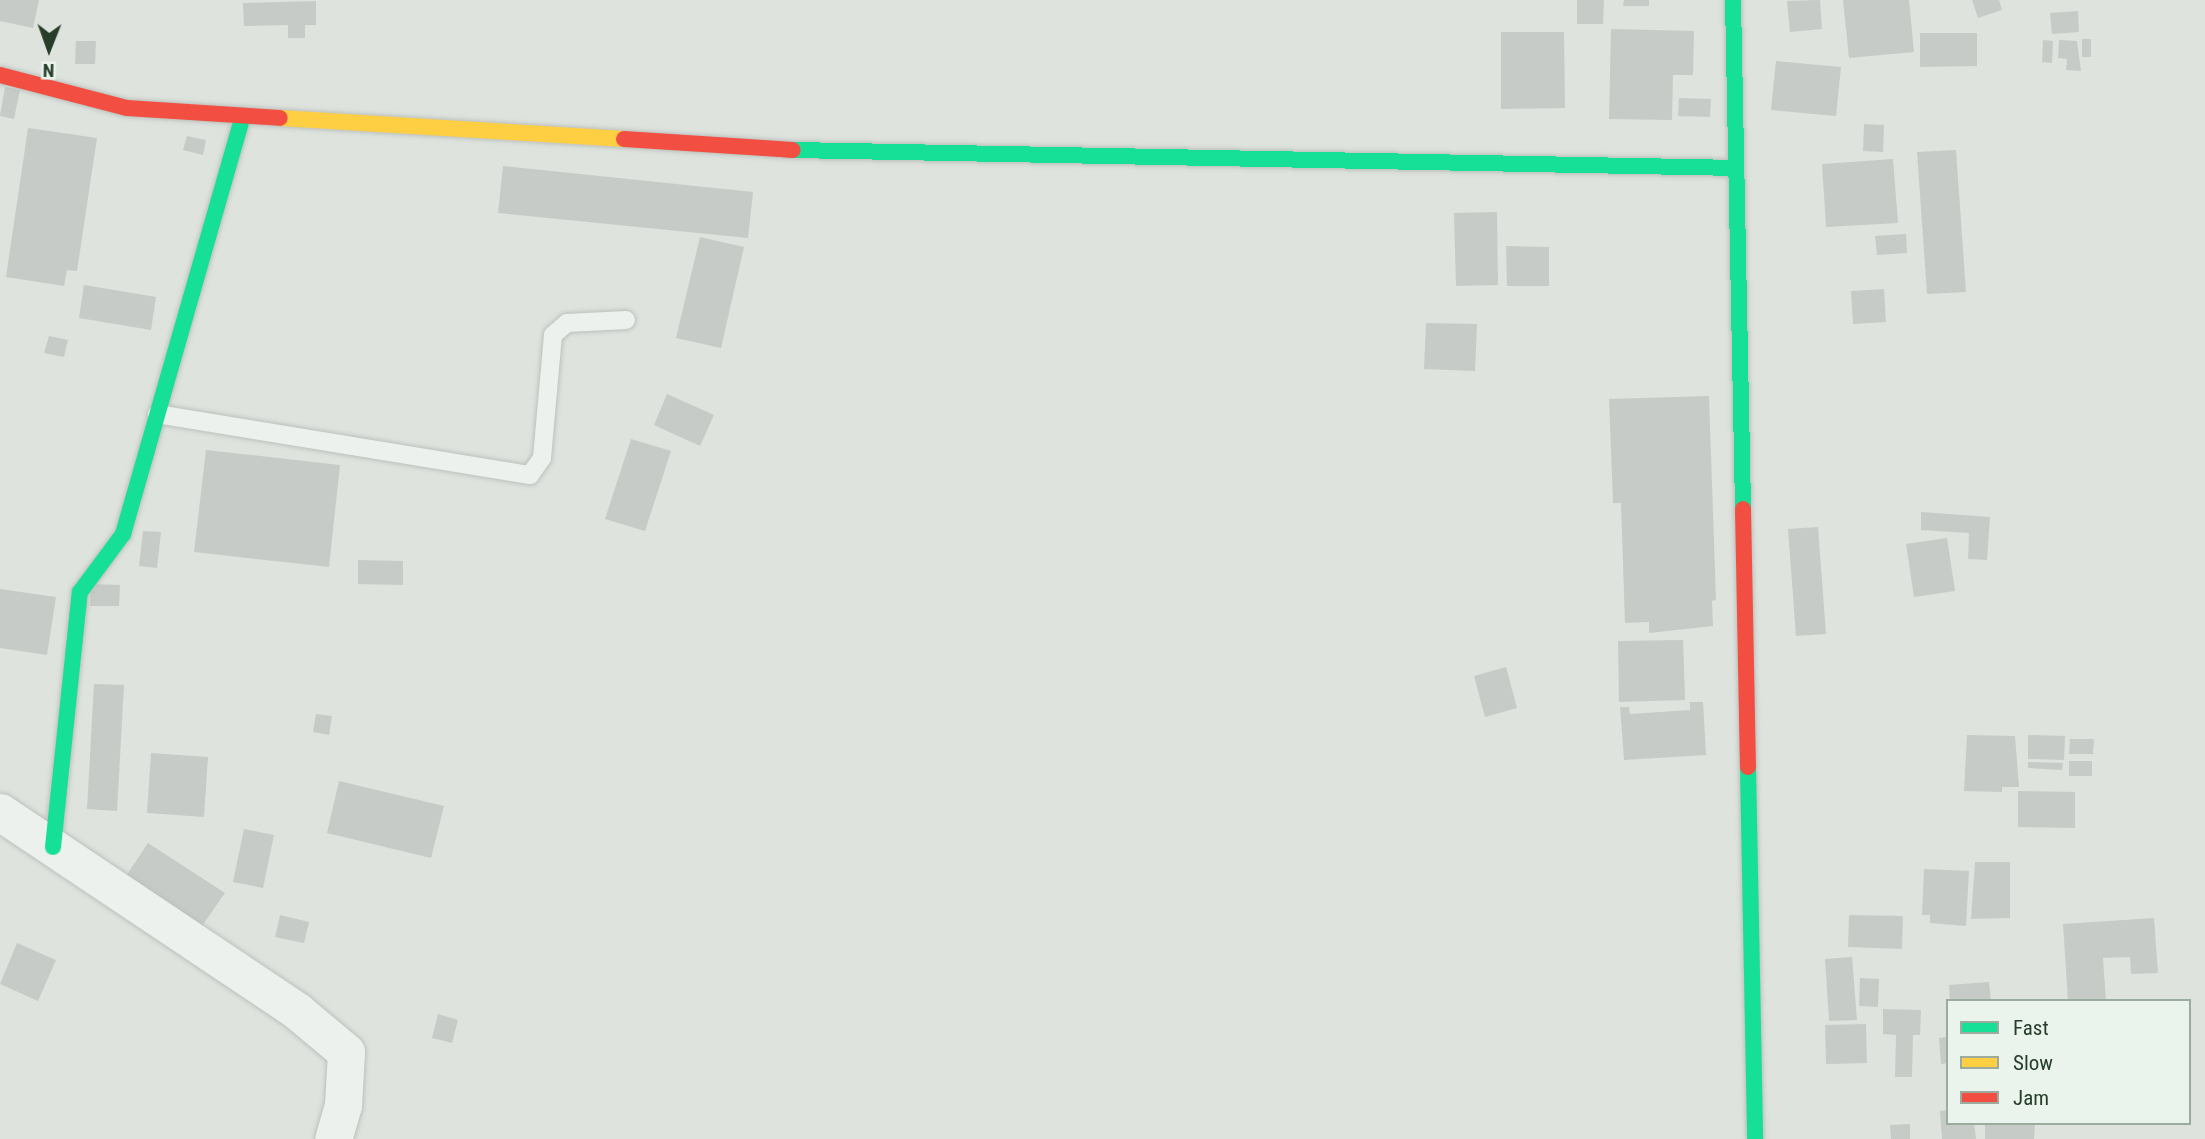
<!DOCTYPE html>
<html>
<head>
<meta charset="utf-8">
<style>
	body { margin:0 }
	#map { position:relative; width:2205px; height:1139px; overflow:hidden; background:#dee3de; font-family:"Roboto Condensed",sans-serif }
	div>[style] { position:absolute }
	.building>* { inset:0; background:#c6cbc7 }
	.roads { filter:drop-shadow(0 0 2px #bcc1bd) drop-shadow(0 0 2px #bcc1bd) }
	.lane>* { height:18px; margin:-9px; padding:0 9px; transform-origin:9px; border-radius:9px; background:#edf1ee }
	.street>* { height:37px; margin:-18.5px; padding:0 18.5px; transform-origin:18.5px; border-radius:18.5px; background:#edf1ee }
	.fast>* { height:16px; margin:-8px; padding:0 8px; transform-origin:8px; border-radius:8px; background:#16e098 }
	.slow>* { height:16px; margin:-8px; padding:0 8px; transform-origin:8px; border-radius:8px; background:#ffcf43 }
	.jam>* { height:16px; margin:-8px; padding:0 8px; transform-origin:8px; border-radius:8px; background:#f24e42 }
	span { translate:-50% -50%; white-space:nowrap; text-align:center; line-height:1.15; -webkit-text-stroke:5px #eaf4ec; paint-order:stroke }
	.legend { position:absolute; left:1946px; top:999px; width:245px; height:126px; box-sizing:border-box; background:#eaf4ec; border:2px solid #9bab9e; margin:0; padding:9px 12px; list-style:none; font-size:21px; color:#253d29 }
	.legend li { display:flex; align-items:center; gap:14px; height:35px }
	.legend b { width:35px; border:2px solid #9bab9e }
	.north { position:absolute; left:14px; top:14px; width:70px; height:70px; -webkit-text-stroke:5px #eaf4ec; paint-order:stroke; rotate:181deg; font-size:19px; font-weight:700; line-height:28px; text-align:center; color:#253d29 }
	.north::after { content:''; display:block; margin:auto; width:24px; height:32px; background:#253d29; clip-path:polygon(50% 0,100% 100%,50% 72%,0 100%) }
</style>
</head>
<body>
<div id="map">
	<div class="building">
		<div style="clip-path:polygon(0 0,39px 0,33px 28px,0 21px)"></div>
		<div style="clip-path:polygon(1577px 0,1604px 0,1603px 24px,1577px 24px)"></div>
		<div style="clip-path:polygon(1624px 0,1649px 0,1649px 6px,1623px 6px)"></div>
		<div style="clip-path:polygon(1820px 0,1822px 29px,1790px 32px,1787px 1px)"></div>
		<div style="clip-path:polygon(1843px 0,1909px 0,1914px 52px,1849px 58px)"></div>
		<div style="clip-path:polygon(1972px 0,1999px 0,2002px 10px,1978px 18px)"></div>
		<div style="clip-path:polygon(316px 1px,316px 25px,305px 25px,305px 38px,288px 38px,288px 25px,244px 26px,243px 3px)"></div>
		<div style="clip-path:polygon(2078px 11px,2079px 32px,2052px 34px,2050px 13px)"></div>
		<div style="clip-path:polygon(1611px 29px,1694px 31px,1693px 75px,1673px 75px,1672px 120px,1609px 119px)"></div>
		<div style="clip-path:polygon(1501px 32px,1564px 32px,1565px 108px,1501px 109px)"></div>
		<div style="clip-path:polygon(1920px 33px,1977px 33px,1977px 66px,1920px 67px)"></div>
		<div style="clip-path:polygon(2082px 39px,2091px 39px,2091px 57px,2082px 57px)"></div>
		<div style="clip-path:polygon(2043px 40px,2053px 41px,2052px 63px,2042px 62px)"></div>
		<div style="clip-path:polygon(2059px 40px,2077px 41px,2081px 71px,2066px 70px,2067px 59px,2058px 58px)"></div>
		<div style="clip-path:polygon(76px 41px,96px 41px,95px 64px,75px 64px)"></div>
		<div style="clip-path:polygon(1776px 61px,1841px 67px,1836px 116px,1771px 110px)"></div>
		<div style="clip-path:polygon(5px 87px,20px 90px,14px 119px,0 116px)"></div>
		<div style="clip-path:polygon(1679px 98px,1711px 99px,1710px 117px,1678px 116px)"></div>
		<div style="clip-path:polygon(1864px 124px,1884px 125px,1883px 152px,1863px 151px)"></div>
		<div style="clip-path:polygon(28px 128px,97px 138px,77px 271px,67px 270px,64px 286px,6px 277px)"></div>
		<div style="clip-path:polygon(187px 136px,206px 140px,203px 155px,183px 150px)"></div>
		<div style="clip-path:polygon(1956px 150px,1966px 292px,1927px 294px,1917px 152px)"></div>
		<div style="clip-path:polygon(1893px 159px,1898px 223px,1826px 227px,1822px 164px)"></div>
		<div style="clip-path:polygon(503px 166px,753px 192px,748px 238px,498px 213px)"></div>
		<div style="clip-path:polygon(1497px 212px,1498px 285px,1456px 286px,1454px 213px)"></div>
		<div style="clip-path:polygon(1906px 234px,1907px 253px,1877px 255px,1875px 236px)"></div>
		<div style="clip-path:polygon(700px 237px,744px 247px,721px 348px,676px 338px)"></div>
		<div style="clip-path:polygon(1506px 246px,1549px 247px,1549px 286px,1507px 286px)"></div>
		<div style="clip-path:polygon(84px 285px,156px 297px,151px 330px,79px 318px)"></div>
		<div style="clip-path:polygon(1884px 289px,1886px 322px,1853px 324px,1851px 291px)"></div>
		<div style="clip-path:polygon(1426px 323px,1477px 324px,1475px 371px,1424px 369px)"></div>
		<div style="clip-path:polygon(49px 336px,68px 340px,64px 357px,44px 353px)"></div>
		<div style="clip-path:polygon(667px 394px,714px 415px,700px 446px,654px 425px)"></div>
		<div style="clip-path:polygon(1709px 396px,1716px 600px,1712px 601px,1713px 626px,1649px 633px,1649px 622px,1625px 623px,1621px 503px,1613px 503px,1609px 399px)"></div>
		<div style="clip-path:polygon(631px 439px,671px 451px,645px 531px,605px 519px)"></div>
		<div style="clip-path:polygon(206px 450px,340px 465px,329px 567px,194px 552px)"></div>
		<div style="clip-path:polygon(1921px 512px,1990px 517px,1987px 560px,1968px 559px,1969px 533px,1921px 530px)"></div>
		<div style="clip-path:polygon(1818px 527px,1826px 634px,1796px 636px,1788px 529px)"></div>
		<div style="clip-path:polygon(143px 531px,161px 532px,157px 568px,139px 566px)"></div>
		<div style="clip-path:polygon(1947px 538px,1955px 591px,1914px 597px,1906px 544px)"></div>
		<div style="clip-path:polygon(358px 560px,403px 561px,403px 585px,358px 584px)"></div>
		<div style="clip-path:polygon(91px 584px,120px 585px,119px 606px,90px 606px)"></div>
		<div style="clip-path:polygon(0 589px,56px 597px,47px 655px,0 648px)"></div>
		<div style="clip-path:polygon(1683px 640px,1685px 700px,1619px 702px,1618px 641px)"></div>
		<div style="clip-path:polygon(1506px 667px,1517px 708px,1485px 717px,1474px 676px)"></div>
		<div style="clip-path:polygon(94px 684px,124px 685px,117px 811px,87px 809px)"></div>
		<div style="clip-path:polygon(1690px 702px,1703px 702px,1706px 755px,1624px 760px,1620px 707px,1629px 707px,1630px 714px,1690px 710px)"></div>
		<div style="clip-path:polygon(316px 714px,332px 716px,329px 735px,313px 732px)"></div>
		<div style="clip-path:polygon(1967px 735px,2015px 736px,2019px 787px,2002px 787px,2002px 792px,1964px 791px)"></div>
		<div style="clip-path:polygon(2028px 735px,2065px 736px,2064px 760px,2028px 759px)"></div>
		<div style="clip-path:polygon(2070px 739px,2094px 739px,2093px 754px,2069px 754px)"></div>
		<div style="clip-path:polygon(151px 753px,208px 757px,204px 817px,147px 813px)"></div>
		<div style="clip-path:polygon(2069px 761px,2092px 761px,2092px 776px,2069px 776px)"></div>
		<div style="clip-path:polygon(2028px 762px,2063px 763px,2062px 770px,2028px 768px)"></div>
		<div style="clip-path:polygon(339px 781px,444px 806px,431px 858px,327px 833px)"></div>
		<div style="clip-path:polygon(2018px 791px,2075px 792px,2075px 828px,2018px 827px)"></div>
		<div style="clip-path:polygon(244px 829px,274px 835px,263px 888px,233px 882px)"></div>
		<div style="clip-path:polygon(148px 843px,225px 893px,202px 926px,126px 876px)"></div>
		<div style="clip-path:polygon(1975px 862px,2010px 862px,2010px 918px,1971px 919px)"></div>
		<div style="clip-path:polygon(1924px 869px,1969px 871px,1966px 926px,1930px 923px,1930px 915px,1922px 915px)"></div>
		<div style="clip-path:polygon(280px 915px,309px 922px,304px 943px,275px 937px)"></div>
		<div style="clip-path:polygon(1849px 915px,1903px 916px,1902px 949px,1848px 947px)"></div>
		<div style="clip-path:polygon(2154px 918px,2158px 973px,2131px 974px,2130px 957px,2103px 958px,2106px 1001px,2068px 1001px,2063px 924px)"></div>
		<div style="clip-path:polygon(17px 943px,56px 960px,38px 1001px,0 984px)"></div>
		<div style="clip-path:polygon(1852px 957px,1857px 1020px,1829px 1021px,1825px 959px)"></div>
		<div style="clip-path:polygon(1860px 978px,1879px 979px,1878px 1007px,1859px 1006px)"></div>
		<div style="clip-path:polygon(1989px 982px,1991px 1001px,1950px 1001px,1949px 985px)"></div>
		<div style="clip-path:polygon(1883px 1009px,1921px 1010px,1920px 1035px,1913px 1035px,1912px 1077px,1895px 1077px,1896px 1035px,1883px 1034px)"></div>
		<div style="clip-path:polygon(438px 1014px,458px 1020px,452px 1043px,432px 1038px)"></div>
		<div style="clip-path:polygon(1866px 1024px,1867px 1063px,1826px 1064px,1825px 1025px)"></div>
		<div style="clip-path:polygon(1948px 1037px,1948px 1063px,1941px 1064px,1939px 1038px)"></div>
		<div style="clip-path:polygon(1948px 1110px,1948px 1123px,1974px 1123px,1976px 1139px,1942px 1139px,1940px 1111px)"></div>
		<div style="clip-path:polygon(1985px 1123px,2035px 1123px,2034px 1139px,1985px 1139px)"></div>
		<div style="clip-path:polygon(1910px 1124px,1910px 1139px,1891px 1139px,1890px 1125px)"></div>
	</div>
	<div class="roads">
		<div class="lane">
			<div style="left:157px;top:414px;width:378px;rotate:9.3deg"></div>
			<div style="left:530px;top:475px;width:21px;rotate:-55deg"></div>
			<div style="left:542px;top:458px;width:123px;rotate:-84.9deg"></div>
			<div style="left:553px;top:335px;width:18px;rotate:-41deg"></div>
			<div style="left:567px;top:323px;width:59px;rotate:-2.9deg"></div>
		</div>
		<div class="street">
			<div style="left:0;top:812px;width:358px;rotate:33.8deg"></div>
			<div style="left:297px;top:1011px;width:64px;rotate:39.9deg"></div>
			<div style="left:346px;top:1052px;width:53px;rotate:93.2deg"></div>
			<div style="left:343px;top:1105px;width:35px;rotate:106deg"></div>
		</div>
		<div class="fast">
			<div style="left:1733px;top:0;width:509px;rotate:88.87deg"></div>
			<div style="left:793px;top:150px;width:942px;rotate:1.09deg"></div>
			<div style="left:1748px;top:767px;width:372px;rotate:88.9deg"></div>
			<div style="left:53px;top:847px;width:256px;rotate:-84deg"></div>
			<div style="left:80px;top:592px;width:72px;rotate:-53.4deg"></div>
			<div style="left:123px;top:534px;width:435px;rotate:-74deg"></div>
		</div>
		<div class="slow">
			<div style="left:280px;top:118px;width:345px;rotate:3.5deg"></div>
		</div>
		<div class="jam">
			<div style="left:0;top:75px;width:131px;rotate:14.6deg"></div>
			<div style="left:127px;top:108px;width:153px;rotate:3.7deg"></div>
			<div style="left:624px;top:139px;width:169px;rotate:3.7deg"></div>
			<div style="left:1743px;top:509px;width:258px;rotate:88.9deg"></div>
		</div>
	</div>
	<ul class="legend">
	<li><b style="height:9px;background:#16e098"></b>Fast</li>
	<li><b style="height:9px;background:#ffcf43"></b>Slow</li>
	<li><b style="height:9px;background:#f24e42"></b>Jam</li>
	</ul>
	<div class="north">N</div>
</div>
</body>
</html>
